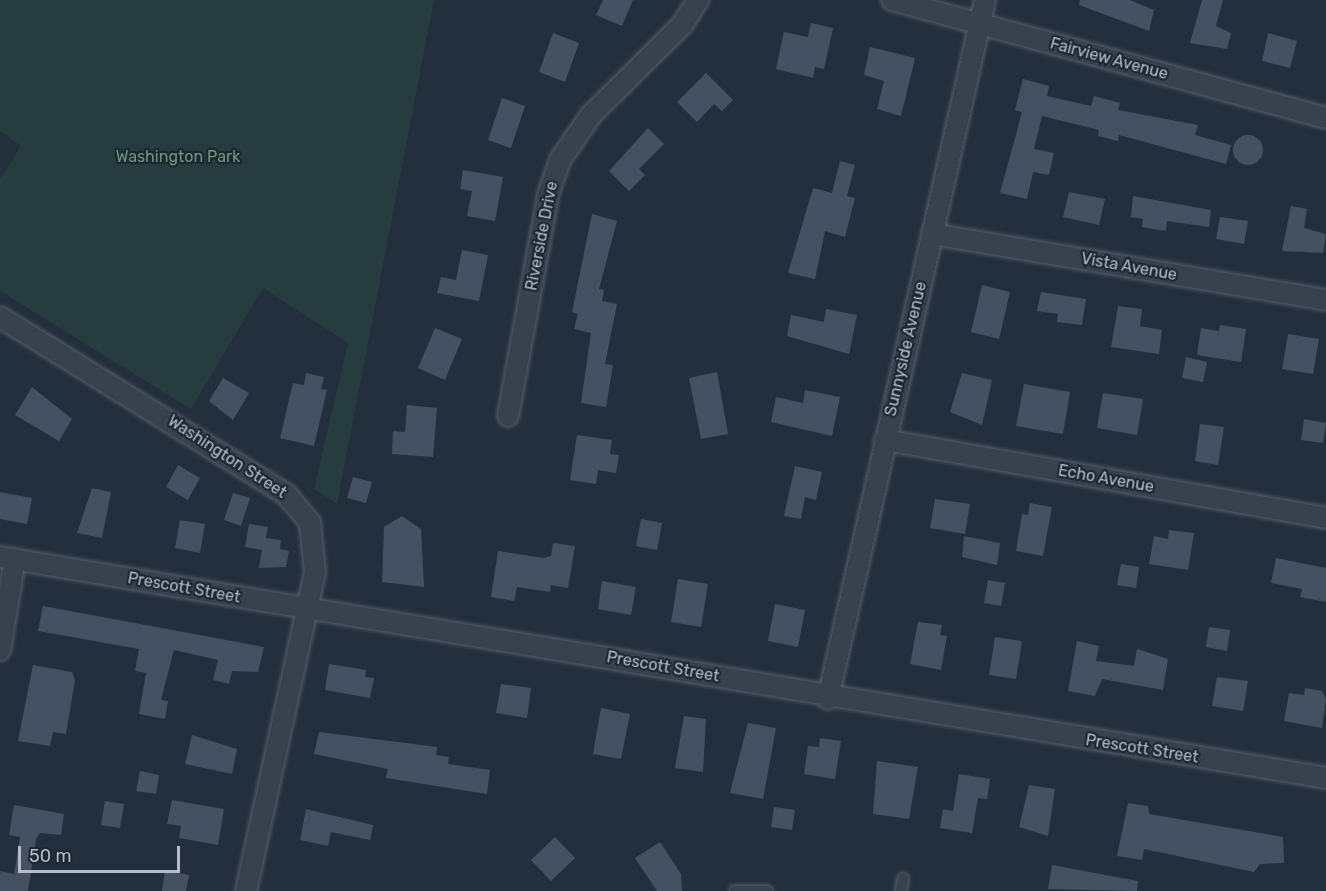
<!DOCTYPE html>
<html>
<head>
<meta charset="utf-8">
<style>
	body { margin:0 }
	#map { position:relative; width:1326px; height:891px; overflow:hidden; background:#242f3e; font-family:Rubik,sans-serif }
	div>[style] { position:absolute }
	.green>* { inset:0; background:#263c3f }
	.building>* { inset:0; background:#455162 }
	.round { border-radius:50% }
	.roads { filter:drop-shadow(0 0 2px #565f6c) drop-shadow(0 0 2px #565f6c) }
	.lane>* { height:10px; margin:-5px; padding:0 5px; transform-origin:5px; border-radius:5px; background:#38414e }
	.street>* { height:20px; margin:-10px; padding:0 10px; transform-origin:10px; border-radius:10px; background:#38414e }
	span { translate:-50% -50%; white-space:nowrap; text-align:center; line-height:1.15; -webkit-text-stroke:4.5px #1d2633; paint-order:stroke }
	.street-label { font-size:16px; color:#b4bcc9 }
	.park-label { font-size:16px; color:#6b9a76 }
	.scale { position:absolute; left:18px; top:846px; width:162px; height:27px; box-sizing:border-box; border:3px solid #b4bcc9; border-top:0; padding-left:8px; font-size:18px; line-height:21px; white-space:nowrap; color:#b4bcc9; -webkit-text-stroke:4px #1d2633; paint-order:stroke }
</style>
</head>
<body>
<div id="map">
	<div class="green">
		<div style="clip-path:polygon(0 0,434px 0,337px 504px,314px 489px,348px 343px,263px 288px,191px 409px,0 291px,0 179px,21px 146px,0 131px)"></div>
	</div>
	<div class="building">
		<div style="clip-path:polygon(603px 0,633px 0,622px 26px,596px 15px)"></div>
		<div style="clip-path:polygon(1080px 0,1130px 0,1154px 10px,1149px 31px,1079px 5px)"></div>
		<div style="clip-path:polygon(1202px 0,1223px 0,1216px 26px,1231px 33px,1227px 49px,1190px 43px)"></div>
		<div style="clip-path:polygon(811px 23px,833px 28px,824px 69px,815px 67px,813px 78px,776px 69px,784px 32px,808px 37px)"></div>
		<div style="clip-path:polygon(553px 33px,579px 43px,565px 82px,539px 72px)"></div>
		<div style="clip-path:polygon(1268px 33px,1297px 41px,1290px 68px,1262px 61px)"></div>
		<div style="clip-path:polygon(870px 47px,915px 58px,901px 116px,877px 109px,884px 81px,864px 75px)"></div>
		<div style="clip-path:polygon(706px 73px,733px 100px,722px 111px,714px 104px,697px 122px,677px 102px)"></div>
		<div style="clip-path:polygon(1023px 79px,1049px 86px,1047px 96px,1091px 106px,1094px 96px,1120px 103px,1118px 110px,1198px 125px,1195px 135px,1231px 145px,1226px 164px,1119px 135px,1118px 141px,1098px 136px,1099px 130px,1042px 116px,1034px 149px,1054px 153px,1049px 175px,1033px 172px,1027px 199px,1000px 193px,1022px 112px,1015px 110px)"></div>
		<div style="clip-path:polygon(502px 98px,525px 106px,511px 148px,488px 140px)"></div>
		<div style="clip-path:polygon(648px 128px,664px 144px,639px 169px,645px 175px,629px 191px,609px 171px)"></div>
		<div class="round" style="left:1233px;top:135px;width:30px;height:30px"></div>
		<div style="clip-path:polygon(840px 161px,855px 165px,847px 196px,855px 198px,845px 237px,825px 231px,815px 279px,788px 273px,813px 188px,832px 193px)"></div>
		<div style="clip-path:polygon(463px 170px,503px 177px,495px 221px,467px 216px,472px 191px,460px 189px)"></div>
		<div style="clip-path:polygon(1069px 192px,1105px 199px,1099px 225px,1063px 217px)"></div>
		<div style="clip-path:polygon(1133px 196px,1211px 210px,1209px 227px,1167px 221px,1166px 231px,1142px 227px,1143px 219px,1131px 217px)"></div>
		<div style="clip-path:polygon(1291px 206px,1307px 209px,1304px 228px,1326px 234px,1323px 253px,1282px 251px)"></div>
		<div style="clip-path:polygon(592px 214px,617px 221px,599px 289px,604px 290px,602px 301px,617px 304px,605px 364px,613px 365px,606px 407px,581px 403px,591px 333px,574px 329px,578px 314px,572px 312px)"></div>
		<div style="clip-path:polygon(1220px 217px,1248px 221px,1244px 244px,1216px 239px)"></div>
		<div style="clip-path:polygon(462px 250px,488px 255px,479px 301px,437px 293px,441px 277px,456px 280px)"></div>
		<div style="clip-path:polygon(982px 285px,1010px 292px,999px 339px,971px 332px)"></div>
		<div style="clip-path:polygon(1041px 292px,1086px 299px,1082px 325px,1057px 322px,1058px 314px,1037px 311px)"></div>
		<div style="clip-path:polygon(1118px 306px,1142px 309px,1140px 326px,1162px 330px,1159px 354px,1111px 347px)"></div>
		<div style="clip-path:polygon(826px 309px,857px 315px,849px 354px,787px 336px,791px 315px,824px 322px)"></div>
		<div style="clip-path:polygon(1220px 325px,1246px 329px,1241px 362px,1197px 355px,1201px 328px,1219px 331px)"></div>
		<div style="clip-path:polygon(435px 328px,462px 339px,445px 380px,418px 368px)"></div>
		<div style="clip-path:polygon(1288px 334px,1319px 339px,1313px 374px,1282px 369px)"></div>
		<div style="clip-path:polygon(1186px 357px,1207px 362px,1203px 382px,1182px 378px)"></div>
		<div style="clip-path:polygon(717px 372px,728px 434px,701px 439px,689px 378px)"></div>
		<div style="clip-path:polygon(306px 373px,324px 377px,321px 389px,327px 390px,314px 446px,280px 438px,293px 383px,304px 385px)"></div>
		<div style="clip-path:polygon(962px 373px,992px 380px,982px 425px,950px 412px)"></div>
		<div style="clip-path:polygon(223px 378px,249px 393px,233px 420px,209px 401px)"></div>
		<div style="clip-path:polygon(1024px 384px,1070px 392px,1063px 434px,1016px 426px)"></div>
		<div style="clip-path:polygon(32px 387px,72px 419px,59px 441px,15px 415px)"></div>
		<div style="clip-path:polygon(805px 390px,840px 397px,832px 436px,771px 422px,776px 397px,803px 403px)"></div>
		<div style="clip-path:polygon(1103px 393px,1143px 399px,1137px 435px,1097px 428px)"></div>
		<div style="clip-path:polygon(407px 405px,437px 408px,433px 457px,392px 454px,393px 431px,405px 432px)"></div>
		<div style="clip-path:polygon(1304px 419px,1326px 423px,1323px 443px,1301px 440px)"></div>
		<div style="clip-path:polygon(1200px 424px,1224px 427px,1218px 465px,1195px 461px)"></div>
		<div style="clip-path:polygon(577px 435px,612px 440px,610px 454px,619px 455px,616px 473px,598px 470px,596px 484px,570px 480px)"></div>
		<div style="clip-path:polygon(178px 465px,200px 478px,188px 500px,166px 487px)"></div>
		<div style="clip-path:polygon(795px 466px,822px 472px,816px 500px,805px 497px,801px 519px,784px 516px)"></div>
		<div style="clip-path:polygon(353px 477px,372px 482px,366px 503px,347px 498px)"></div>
		<div style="clip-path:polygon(92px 488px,111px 492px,102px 538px,77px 533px)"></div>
		<div style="clip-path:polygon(0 492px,32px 498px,27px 524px,0 519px)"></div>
		<div style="clip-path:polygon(233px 493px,250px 498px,241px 526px,224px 520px)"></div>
		<div style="clip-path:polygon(935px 499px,970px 504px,965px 534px,930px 528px)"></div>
		<div style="clip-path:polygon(1030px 503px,1052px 507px,1043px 556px,1016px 551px,1022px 514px,1028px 515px)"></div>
		<div style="clip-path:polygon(402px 516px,421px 529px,424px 587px,382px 582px,384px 527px)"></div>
		<div style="clip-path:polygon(641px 519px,662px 523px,657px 550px,636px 546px)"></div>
		<div style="clip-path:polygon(180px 520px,205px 524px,200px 553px,175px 548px)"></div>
		<div style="clip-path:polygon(249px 524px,268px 527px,266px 538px,281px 540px,280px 549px,289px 551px,286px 567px,259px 568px,262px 550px,245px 547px)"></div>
		<div style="clip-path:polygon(1169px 530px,1194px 533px,1188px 570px,1149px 564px,1154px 536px,1168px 539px)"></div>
		<div style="clip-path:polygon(964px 536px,1000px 543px,997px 565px,962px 557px)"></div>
		<div style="clip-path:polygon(553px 543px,575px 546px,568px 588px,551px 585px,550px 592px,517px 587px,514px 601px,491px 597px,498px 551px,544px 558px,551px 556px)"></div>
		<div style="clip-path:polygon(1276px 558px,1326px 568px,1326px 602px,1300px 597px,1302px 589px,1271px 583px)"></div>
		<div style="clip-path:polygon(1121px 564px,1139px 567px,1136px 588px,1117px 585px)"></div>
		<div style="clip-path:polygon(678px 579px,708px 584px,701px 627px,671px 622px)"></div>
		<div style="clip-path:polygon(988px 580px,1005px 583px,1001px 606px,984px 603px)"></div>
		<div style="clip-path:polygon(602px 581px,636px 587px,631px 615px,598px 609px)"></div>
		<div style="clip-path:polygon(775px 604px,805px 610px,798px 647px,768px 641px)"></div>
		<div style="clip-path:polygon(43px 606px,264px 647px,258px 672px,232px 671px,229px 684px,213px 680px,218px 660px,174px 650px,161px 700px,168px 701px,165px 719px,139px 714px,146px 673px,135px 671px,139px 649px,38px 631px)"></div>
		<div style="clip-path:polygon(918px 622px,942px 625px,940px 635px,947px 636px,941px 670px,910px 664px)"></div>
		<div style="clip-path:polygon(1209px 627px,1230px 630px,1227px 651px,1206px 647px)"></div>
		<div style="clip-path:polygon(995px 637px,1022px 641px,1016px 679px,989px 675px)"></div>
		<div style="clip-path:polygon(1077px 641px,1099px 646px,1096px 661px,1134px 666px,1137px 649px,1168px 659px,1163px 690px,1102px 679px,1095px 696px,1068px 691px)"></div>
		<div style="clip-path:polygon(329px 664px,366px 670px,365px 677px,374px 678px,370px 698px,325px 690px)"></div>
		<div style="clip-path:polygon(33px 665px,72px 672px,75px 680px,66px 734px,53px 732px,50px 746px,18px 741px)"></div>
		<div style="clip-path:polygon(1217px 677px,1248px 681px,1243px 711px,1212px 706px)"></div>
		<div style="clip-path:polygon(501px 684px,531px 688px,527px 718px,496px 713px)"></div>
		<div style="clip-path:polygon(1305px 688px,1322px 691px,1326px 699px,1322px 728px,1284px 721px,1289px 693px,1304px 695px)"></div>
		<div style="clip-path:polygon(601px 708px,630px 714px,621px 759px,593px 754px)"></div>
		<div style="clip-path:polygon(684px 716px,706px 719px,703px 772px,675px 768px)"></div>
		<div style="clip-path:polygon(748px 723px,776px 728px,763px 799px,730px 793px)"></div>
		<div style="clip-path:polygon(319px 732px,437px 747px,436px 755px,449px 757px,448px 764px,490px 770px,487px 794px,386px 778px,388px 769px,314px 754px)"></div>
		<div style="clip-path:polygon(192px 735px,237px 749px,232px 774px,185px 764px)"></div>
		<div style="clip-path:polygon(820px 738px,841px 741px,835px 779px,804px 774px,808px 746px,819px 747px)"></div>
		<div style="clip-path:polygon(877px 761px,918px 767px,909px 819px,873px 814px)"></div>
		<div style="clip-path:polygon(140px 771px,159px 775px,156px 794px,136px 791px)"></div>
		<div style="clip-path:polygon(959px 774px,990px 779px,987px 799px,978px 798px,972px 833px,940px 828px,943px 809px,953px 811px)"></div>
		<div style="clip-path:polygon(1029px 785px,1055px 789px,1048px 836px,1019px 827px)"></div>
		<div style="clip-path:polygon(172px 800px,224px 809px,218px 845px,179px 838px,181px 826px,167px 824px)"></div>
		<div style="clip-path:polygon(105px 801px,124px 804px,120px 828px,101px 825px)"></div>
		<div style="clip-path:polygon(1128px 803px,1148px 806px,1149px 814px,1283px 837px,1284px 863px,1260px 864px,1254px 872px,1144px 849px,1142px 860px,1117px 856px)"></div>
		<div style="clip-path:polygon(14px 805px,64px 814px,61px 835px,40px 833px,36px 839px,28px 891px,0 891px,0 871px,14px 874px,20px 837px,9px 835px)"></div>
		<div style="clip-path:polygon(774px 807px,795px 810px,792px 830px,771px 827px)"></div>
		<div style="clip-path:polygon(306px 809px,373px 825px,370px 840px,331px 832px,328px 846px,300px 840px)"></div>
		<div style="clip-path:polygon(555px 837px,575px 858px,551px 881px,531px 860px)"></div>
		<div style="clip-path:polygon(660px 842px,681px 874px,682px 891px,657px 891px,635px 858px)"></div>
		<div style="clip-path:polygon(1052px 865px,1138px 881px,1137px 891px,1048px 889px)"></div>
		<div style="clip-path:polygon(165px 871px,189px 875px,186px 891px,162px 891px)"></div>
	</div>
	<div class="roads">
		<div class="lane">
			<div style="left:735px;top:891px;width:32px"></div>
			<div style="left:901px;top:891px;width:13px;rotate:-81deg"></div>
		</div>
		<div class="street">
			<div style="left:892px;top:0;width:450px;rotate:15.2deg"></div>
			<div style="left:932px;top:234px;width:399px;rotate:9.5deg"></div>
			<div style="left:0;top:317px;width:336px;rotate:31.8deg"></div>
			<div style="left:286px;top:494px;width:38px;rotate:50deg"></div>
			<div style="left:310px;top:523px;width:49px;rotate:84.2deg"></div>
			<div style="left:315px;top:572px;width:326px;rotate:102.2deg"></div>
			<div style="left:508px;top:416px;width:225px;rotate:-79.7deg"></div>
			<div style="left:548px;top:195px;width:37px;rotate:-71deg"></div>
			<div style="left:560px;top:160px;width:55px;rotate:-55.4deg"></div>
			<div style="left:591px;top:115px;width:128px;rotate:-44.7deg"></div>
			<div style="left:682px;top:25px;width:30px;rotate:-57deg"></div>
			<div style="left:885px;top:440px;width:448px;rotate:10deg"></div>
			<div style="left:0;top:557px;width:1344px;rotate:9.46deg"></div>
			<div style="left:0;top:650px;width:92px;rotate:-80.6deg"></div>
			<div style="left:828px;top:699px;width:716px;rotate:-77.34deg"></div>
		</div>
	</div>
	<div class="street-label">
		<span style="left:1109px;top:59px;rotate:15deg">Fairview Avenue</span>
		<span style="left:542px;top:236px;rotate:-79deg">Riverside Drive</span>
		<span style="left:1129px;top:267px;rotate:10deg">Vista Avenue</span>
		<span style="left:906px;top:349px;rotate:-77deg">Sunnyside Avenue</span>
		<span style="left:227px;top:457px;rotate:33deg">Washington Street</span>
		<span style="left:1106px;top:479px;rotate:10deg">Echo Avenue</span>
		<span style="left:184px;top:588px;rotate:10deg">Prescott Street</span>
		<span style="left:663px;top:667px;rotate:10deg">Prescott Street</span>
		<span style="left:1142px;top:749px;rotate:9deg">Prescott Street</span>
	</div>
	<div class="park-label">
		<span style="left:178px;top:157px">Washington Park</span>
	</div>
	<div class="scale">50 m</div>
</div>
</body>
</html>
